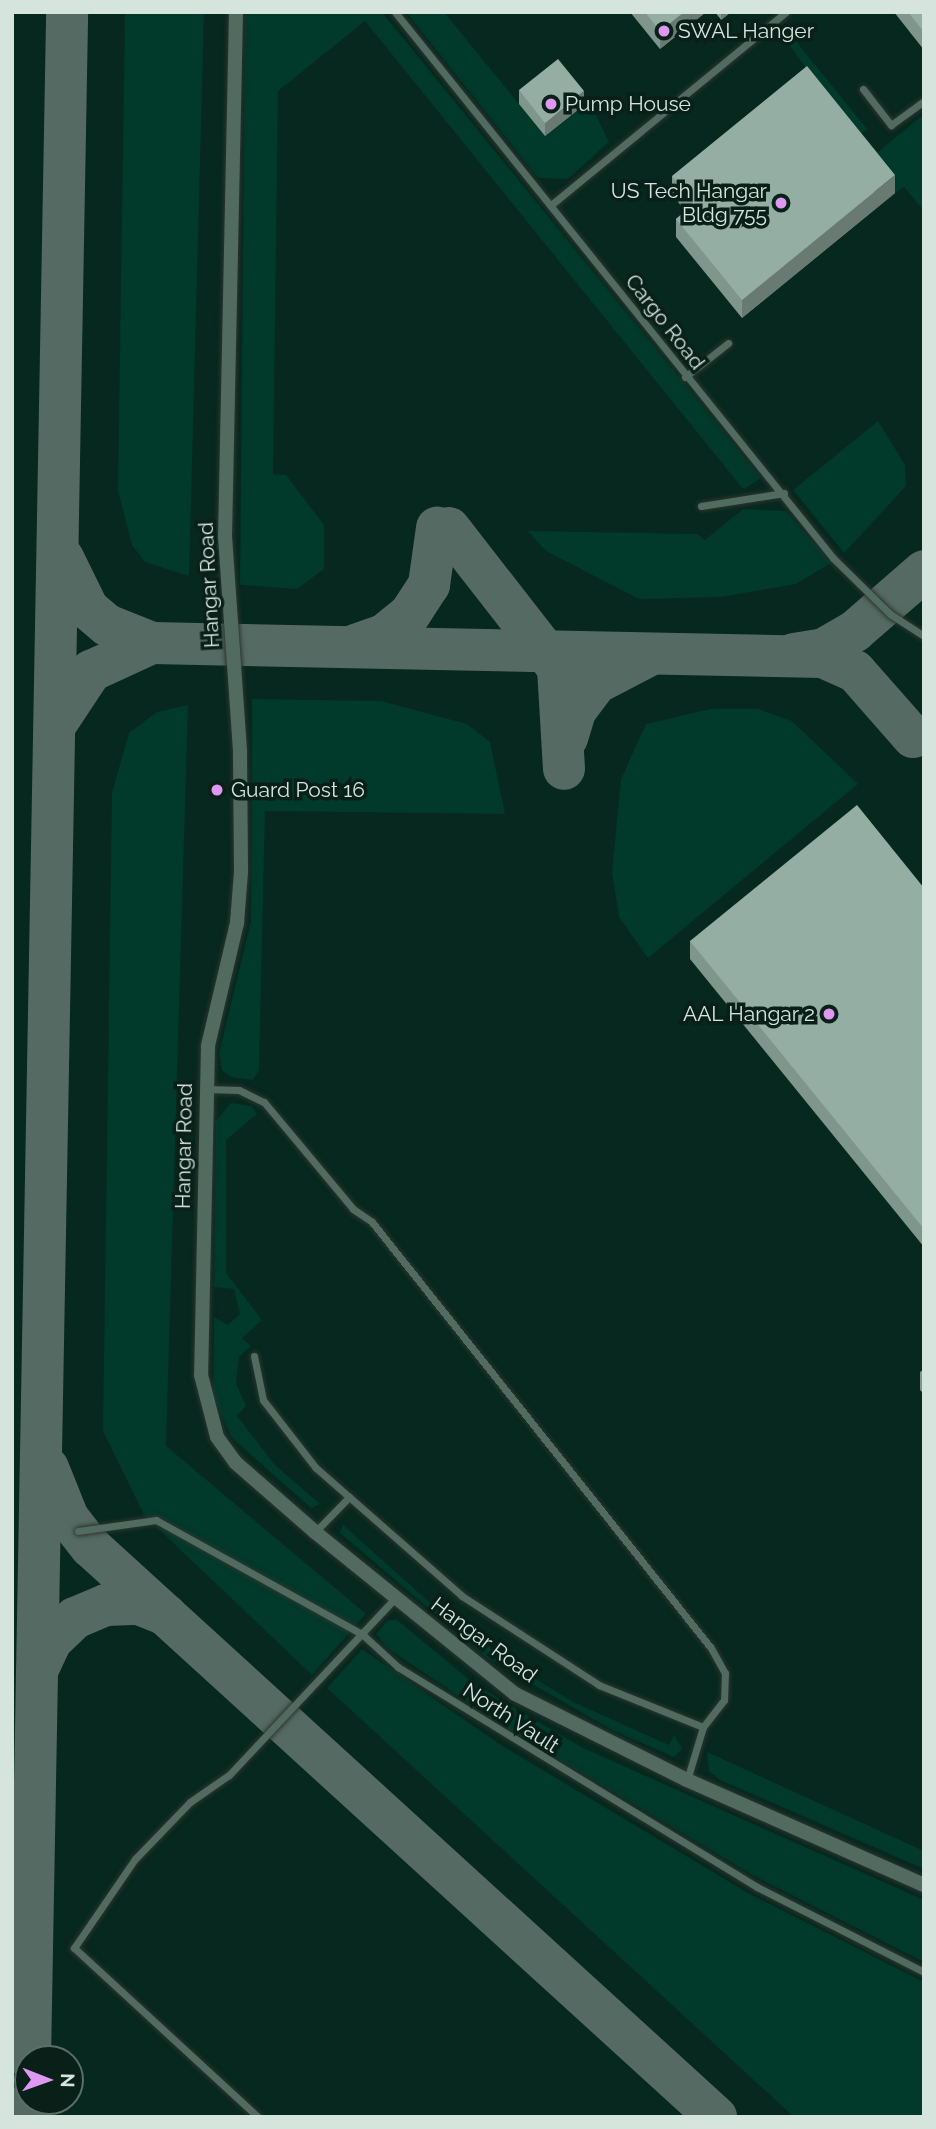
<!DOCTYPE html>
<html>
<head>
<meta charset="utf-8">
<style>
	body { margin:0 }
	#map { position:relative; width:936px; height:2129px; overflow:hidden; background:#092019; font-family:Raleway,sans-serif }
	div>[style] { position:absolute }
	.built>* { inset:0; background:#07281e }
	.green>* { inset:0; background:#01392a }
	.taxiway>* { height:42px; margin:-21px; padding:0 21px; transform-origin:21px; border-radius:21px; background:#566a64 }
	.roads { filter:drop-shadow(0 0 2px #2b3530) drop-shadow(0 0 2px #2b3530) }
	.service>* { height:7px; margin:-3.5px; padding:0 3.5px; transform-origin:3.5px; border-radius:3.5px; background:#526b61 }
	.minor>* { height:14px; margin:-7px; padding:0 7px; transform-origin:7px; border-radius:7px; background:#526b61 }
	.wall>* { inset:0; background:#7f968c }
	.shaded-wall>* { inset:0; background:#687a72 }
	.building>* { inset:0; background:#94aea3 }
	.dots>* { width:19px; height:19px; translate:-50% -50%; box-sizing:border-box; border:4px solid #092019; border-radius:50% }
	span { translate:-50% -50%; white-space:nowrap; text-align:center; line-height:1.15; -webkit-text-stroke:7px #092019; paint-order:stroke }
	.poi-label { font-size:21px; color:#d6e4de }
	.left { translate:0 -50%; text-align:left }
	.right { translate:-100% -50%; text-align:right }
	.street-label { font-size:21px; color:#d6e4de }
	.frame { position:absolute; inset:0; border:14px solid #d6e4de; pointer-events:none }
	.north { position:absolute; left:14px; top:2045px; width:70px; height:70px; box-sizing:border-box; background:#092019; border:2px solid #5b6e68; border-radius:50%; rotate:91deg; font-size:19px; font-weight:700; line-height:28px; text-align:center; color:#d6e4de }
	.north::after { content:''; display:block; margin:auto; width:24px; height:32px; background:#df98f1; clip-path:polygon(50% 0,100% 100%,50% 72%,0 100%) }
</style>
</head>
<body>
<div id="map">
	<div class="built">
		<div style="clip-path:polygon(evenodd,12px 12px,924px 12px,924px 2117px,12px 2117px,12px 12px,28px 2059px,70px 2059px,70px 2101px,28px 2101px,28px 2059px)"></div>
	</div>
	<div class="green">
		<div style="clip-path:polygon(125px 12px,204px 12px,189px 576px,145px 562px,132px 545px,118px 491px)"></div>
		<div style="clip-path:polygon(245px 12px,382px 12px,761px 478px,744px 489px,739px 484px,365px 21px,278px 91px,273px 474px,286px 475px,324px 525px,324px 569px,297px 589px,240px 585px)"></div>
		<div style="clip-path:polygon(406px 12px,444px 12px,545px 136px,589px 101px,609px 142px,568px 179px,538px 178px)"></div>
		<div style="clip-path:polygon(786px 29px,867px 129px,862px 133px,878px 152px,924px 114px,924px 211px,904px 187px,895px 193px,781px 33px)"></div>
		<div style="clip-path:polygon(878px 421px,905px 465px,906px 486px,844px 553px,793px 490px)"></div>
		<div style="clip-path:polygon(743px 509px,786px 511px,831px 563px,796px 584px,721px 597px,639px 599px,546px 551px,528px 531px,697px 534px,705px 540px)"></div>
		<div style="clip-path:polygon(252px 699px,381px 701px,467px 724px,490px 742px,505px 814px,265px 811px,259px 1070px,253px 1080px,231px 1077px,222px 1070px,219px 1053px,251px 921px)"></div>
		<div style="clip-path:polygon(188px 705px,166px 1446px,366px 1614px,312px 1675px,144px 1515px,103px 1431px,112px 793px,129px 733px,157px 712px)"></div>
		<div style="clip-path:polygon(710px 709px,758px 709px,792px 721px,858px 784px,648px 958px,619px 917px,612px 872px,621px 779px,646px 724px)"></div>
		<div style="clip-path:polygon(231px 1103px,252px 1106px,257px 1114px,226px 1140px,226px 1273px,262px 1320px,242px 1338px,251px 1346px,239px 1357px,236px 1383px,246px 1406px,237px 1416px,275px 1465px,320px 1504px,311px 1508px,231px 1437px,213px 1396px,214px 1317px,228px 1325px,240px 1314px,234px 1289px,214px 1287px,216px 1121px)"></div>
		<div style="clip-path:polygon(343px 1525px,438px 1610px,518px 1668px,573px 1702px,669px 1745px,674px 1735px,682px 1749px,674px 1757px,612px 1730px,486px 1657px,340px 1533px)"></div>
		<div style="clip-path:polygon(388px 1620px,397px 1620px,473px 1683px,581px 1747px,924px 1900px,924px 1962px,756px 1877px,500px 1724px,387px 1648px,376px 1634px)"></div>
		<div style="clip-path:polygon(362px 1649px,501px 1745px,750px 1894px,924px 1982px,924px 2117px,794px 2117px,327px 1688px)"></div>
		<div style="clip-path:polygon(707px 1752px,924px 1851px,924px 1869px,720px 1780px,709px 1771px)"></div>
	</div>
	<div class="taxiway">
		<div style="left:449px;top:528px;width:177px;rotate:52.1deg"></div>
		<div style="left:558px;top:668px;width:101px;rotate:86.6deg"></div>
		<div style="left:63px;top:558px;width:57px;rotate:63.9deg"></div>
		<div style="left:88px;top:609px;width:25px;rotate:40deg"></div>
		<div style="left:107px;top:625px;width:48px;rotate:21.8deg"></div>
		<div style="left:152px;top:643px;width:671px;rotate:1.2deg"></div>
		<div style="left:823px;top:657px;width:35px;rotate:24deg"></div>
		<div style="left:855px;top:671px;width:88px;rotate:48.7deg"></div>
		<div style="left:355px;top:645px;width:31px;rotate:-19deg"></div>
		<div style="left:384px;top:635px;width:33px;rotate:-39deg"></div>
		<div style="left:410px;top:614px;width:35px;rotate:-57deg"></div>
		<div style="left:429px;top:585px;width:58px;rotate:-82deg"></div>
		<div style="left:794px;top:654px;width:30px;rotate:-9deg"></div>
		<div style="left:824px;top:649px;width:36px;rotate:-30deg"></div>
		<div style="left:855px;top:631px;width:91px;rotate:-41deg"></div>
		<div style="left:56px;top:724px;width:64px;rotate:-56.6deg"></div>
		<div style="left:91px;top:671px;width:67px;rotate:-24.7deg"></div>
		<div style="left:567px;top:738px;width:28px;rotate:-73deg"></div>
		<div style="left:575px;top:711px;width:35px;rotate:-53deg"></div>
		<div style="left:596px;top:683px;width:61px;rotate:-27.4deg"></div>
		<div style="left:48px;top:1468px;width:54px;rotate:68.2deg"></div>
		<div style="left:68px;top:1518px;width:37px;rotate:52deg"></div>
		<div style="left:91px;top:1547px;width:846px;rotate:42.36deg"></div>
		<div style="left:37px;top:1671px;width:33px;rotate:-65deg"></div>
		<div style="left:51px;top:1641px;width:33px;rotate:-44deg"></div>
		<div style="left:75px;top:1618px;width:34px;rotate:-23deg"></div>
		<div style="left:106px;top:1605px;width:33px;rotate:-2deg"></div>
		<div style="left:139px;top:1604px;width:29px;rotate:22deg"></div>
		<div style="left:30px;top:2059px;width:2047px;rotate:-88.96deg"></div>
		<div style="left:29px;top:2117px;width:16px;rotate:-86deg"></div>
	</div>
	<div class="roads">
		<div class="service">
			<div style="left:395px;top:12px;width:700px;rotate:51.26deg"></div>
			<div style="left:833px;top:558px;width:80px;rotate:44.5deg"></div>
			<div style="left:890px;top:614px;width:40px;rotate:32.9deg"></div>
			<div style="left:863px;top:89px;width:46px;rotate:52.1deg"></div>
			<div style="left:891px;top:125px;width:41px;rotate:-36deg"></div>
			<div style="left:551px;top:205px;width:304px;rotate:-39.4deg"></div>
			<div style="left:685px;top:377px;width:55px;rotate:-38.3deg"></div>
			<div style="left:701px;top:506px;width:84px;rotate:-8.9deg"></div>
			<div style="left:207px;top:1089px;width:32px;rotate:2deg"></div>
			<div style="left:239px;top:1090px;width:28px;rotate:26deg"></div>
			<div style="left:264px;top:1102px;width:139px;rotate:50.2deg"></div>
			<div style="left:353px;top:1209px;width:23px;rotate:34deg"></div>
			<div style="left:372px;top:1222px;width:544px;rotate:51.49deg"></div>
			<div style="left:711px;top:1648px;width:29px;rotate:61deg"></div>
			<div style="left:725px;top:1673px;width:27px;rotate:92deg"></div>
			<div style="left:724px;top:1700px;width:34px;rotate:128deg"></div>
			<div style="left:703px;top:1727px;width:55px;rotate:106.8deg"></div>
			<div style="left:254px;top:1356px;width:45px;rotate:78.4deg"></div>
			<div style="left:263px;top:1400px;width:86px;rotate:52.1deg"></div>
			<div style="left:316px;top:1468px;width:194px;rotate:41.2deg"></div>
			<div style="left:462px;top:1596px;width:163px;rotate:33deg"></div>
			<div style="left:599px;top:1685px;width:112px;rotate:22deg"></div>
			<div style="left:78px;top:1531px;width:79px;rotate:-8deg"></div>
			<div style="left:156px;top:1520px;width:235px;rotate:29deg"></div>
			<div style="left:362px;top:1634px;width:49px;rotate:42.5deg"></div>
			<div style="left:398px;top:1667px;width:421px;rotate:31.5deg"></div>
			<div style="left:757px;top:1887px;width:187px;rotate:27deg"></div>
			<div style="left:315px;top:1532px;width:49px;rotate:-45.8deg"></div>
			<div style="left:258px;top:2117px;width:250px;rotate:-137.4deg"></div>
			<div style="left:74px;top:1948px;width:108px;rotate:-55.6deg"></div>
			<div style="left:135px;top:1859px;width:79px;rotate:-46deg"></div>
			<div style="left:190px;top:1802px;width:47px;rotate:-34.7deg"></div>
			<div style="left:229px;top:1775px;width:241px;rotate:-46.8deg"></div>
		</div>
		<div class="minor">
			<div style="left:236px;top:12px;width:524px;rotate:91.2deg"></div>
			<div style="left:225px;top:536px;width:218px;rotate:86deg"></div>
			<div style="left:240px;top:753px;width:119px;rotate:89.5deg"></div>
			<div style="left:241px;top:872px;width:51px;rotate:94.5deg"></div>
			<div style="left:237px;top:923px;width:126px;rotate:103.3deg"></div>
			<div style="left:208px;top:1046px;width:329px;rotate:91.2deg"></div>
			<div style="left:201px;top:1375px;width:64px;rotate:75.5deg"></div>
			<div style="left:217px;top:1437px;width:32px;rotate:54deg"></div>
			<div style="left:236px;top:1463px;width:105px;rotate:41.1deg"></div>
			<div style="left:315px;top:1532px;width:257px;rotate:39deg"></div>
			<div style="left:515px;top:1694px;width:192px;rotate:26.6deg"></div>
			<div style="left:687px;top:1780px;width:259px;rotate:23.9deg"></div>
		</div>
	</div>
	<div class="wall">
		<div style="clip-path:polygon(630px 12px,706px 12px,660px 49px)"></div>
		<div style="clip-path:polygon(715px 12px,731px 12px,721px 20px)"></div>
		<div style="clip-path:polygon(894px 12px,924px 12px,924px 50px)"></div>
		<div style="clip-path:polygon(519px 90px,584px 105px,545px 136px,519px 104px)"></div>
		<div style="clip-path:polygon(672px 176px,895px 193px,742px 318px,676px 237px,676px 219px,685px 211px,672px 194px)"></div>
		<div style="clip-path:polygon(924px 888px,924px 1247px,690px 959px,690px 941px)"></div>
		<div style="clip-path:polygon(924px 1369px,924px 1394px,920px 1390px,920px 1372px)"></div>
	</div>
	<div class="shaded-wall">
		<div style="clip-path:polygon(684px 12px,706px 12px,660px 49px,660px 31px)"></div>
		<div style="clip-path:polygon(721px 12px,731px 12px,721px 20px)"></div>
		<div style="clip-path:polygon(584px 91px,584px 105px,545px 136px,545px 123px)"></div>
		<div style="clip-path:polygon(895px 175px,895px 193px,742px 318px,742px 300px)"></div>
	</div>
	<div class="building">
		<div style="clip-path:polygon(645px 12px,684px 12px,660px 31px)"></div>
		<div style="clip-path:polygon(908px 12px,924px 12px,924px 32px)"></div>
		<div style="clip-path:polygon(558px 59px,584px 91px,545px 123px,519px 90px)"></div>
		<div style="clip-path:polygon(807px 66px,895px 175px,742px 300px,676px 219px,694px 204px,672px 176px)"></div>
		<div style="clip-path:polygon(857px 805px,924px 888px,924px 1229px,690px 941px)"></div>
	</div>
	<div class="dots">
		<div style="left:664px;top:31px;background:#df98f1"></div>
		<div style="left:551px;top:104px;background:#df98f1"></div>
		<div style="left:781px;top:203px;background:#df98f1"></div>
		<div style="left:217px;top:790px;background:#df98f1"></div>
		<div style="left:829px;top:1014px;background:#df98f1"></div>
	</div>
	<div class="poi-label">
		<span class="left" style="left:678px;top:31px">SWAL Hanger</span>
		<span class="left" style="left:565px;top:104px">Pump House</span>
		<span class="right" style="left:767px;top:203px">US Tech Hangar<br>Bldg 755</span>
		<span class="left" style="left:231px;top:790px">Guard Post 16</span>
		<span class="right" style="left:815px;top:1014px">AAL Hangar 2</span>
	</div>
	<div class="street-label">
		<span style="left:665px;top:322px;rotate:52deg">Cargo Road</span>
		<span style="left:209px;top:585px;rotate:-93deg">Hangar Road</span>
		<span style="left:184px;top:1146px;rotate:-89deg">Hangar Road</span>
		<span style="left:484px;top:1640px;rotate:37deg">Hangar Road</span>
		<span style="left:511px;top:1718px;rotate:33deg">North Vault</span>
	</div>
	<div class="frame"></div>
	<div class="north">N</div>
</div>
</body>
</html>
